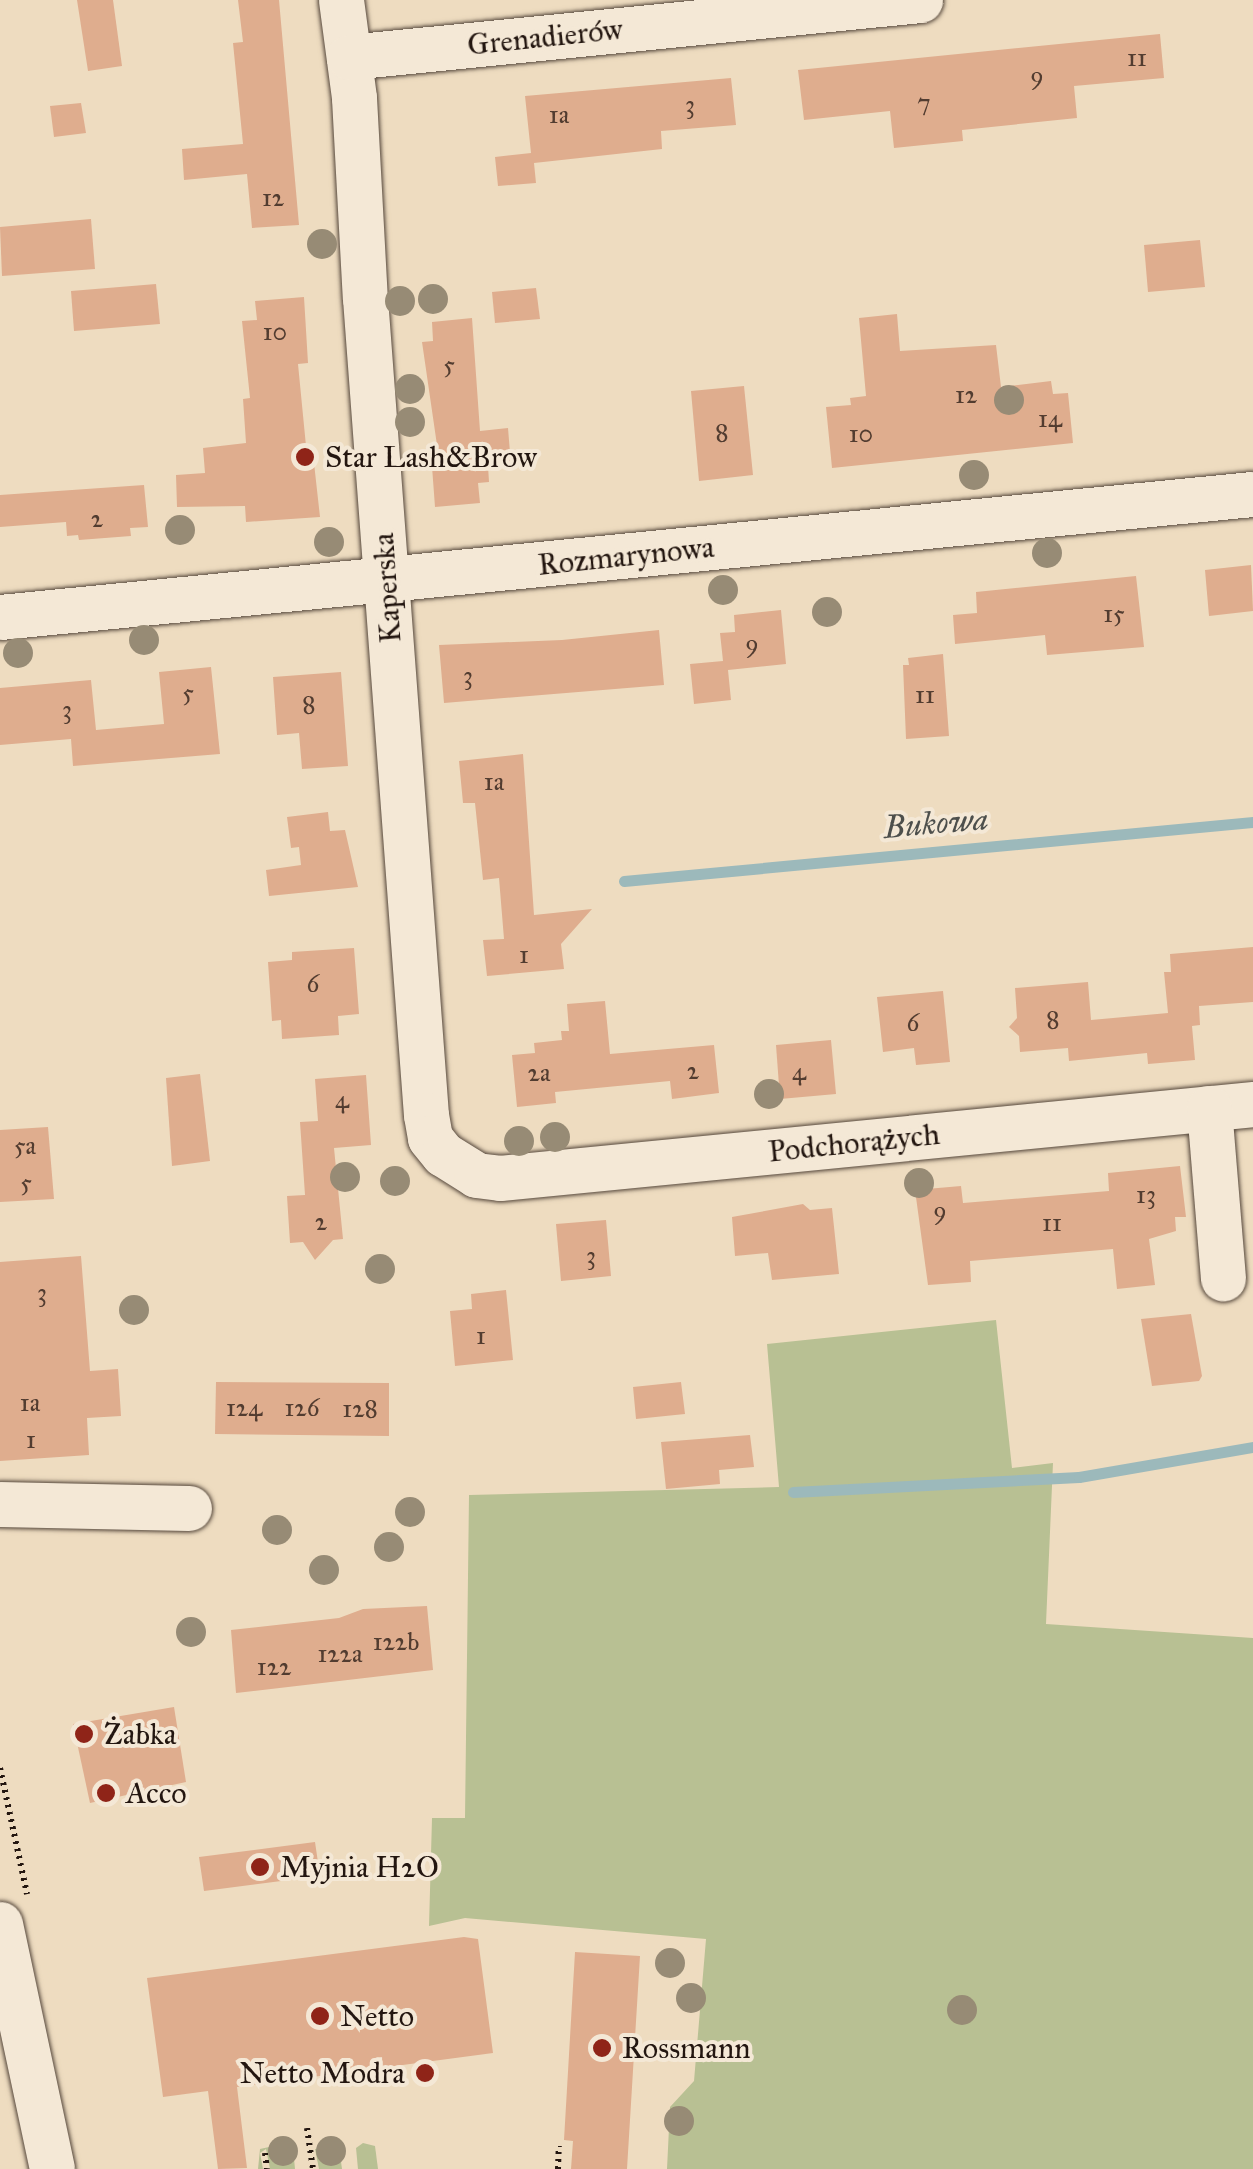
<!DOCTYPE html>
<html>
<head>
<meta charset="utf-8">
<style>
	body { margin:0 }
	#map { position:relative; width:1253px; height:2169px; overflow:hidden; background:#eedcc0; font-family:"IM FELL Great Primer",serif }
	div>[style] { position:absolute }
	.green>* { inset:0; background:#b8c093 }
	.stream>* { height:11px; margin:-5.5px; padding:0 5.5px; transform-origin:5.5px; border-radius:5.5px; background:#9cb9bb }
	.building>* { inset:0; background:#dfad8e }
	.path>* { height:6px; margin-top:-3px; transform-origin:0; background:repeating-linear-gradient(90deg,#231610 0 2.5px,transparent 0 7.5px) }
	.roads { filter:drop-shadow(0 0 2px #56483c) drop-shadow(0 0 2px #56483c) }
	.minor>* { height:45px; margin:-22.5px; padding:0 22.5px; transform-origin:22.5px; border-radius:22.5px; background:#f4e8d6 }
	.trees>* { width:30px; height:30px; margin:-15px; border-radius:50%; background:#978b75 }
	.dots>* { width:28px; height:28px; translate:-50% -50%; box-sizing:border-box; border:5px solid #f4e8d6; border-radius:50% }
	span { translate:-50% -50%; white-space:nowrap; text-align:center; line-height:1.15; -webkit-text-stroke:8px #f4e8d6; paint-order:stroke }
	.number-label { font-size:25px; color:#523c30 }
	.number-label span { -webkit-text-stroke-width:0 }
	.street-label { font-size:30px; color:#231610 }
	.poi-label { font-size:30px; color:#231610 }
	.left { translate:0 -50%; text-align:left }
	.right { translate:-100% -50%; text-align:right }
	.water-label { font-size:32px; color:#4d4f4c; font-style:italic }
</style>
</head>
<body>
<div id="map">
	<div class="green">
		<div style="clip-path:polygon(996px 1320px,1012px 1468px,1053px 1463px,1046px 1624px,1253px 1638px,1253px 2169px,667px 2169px,670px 2107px,694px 2081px,706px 1939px,465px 1918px,429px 1926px,432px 1818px,465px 1818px,469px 1495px,779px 1487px,767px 1344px)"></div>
		<div style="clip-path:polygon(287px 2143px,293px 2148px,295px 2169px,270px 2169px,266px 2149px,260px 2153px,263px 2169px,258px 2169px,260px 2149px)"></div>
		<div style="clip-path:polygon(363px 2143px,375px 2146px,378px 2169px,358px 2169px,356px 2148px)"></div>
		<div style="clip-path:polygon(339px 2147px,342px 2169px,319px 2169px,315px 2149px)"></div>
	</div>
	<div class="stream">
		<div style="left:624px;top:881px;width:632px;rotate:-5.36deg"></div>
		<div style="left:793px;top:1492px;width:286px;rotate:-3deg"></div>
		<div style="left:1079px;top:1477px;width:177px;rotate:-9.8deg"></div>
	</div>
	<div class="building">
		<div style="clip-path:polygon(77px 0,113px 0,122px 66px,88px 71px)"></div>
		<div style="clip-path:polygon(238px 0,279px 0,299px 225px,252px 228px,247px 174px,184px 180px,182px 149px,243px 144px,233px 43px,243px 42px)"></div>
		<div style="clip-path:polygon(1160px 34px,1164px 78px,1074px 86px,1077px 118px,962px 130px,963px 141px,894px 148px,890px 111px,804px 120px,798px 70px)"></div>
		<div style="clip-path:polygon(731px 78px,736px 125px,661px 131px,662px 149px,534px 163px,536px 183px,498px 186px,495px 157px,531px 153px,525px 96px)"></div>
		<div style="clip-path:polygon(81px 103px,86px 133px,54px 137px,50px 106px)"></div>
		<div style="clip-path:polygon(91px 219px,95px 269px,2px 276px,0 227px)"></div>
		<div style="clip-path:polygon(1200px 240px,1205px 287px,1148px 292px,1144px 245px)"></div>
		<div style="clip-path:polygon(156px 284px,160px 324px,74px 331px,71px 291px)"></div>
		<div style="clip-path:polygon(536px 288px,540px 319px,495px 323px,492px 292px)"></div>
		<div style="clip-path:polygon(304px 297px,308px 363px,298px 364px,306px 446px,312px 445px,320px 517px,246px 522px,245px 506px,177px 507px,176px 475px,205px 473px,203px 448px,246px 443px,243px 399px,250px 398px,242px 321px,257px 320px,255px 301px)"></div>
		<div style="clip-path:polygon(897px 314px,900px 351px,996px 345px,1001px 387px,1051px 381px,1053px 394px,1068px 393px,1073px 443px,832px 468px,826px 407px,851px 405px,850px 398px,866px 396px,859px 318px)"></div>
		<div style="clip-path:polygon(472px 318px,480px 431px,508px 428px,511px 465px,488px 466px,489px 482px,478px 483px,480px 503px,435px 507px,431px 453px,438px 452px,422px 342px,433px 341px,432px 322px)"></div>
		<div style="clip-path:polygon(744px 386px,753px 475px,699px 481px,691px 391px)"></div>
		<div style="clip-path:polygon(144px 485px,148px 527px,130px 528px,131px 536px,79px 540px,78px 535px,67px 536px,66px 522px,0 527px,0 495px)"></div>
		<div style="clip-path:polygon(1251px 565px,1253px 611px,1209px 616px,1205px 570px)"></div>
		<div style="clip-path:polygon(1136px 576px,1144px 647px,1047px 655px,1045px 635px,955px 644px,953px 615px,977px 613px,976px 592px)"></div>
		<div style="clip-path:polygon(781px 610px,786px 664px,728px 670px,731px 700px,694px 704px,690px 664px,723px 661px,720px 633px,735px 632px,734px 615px)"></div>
		<div style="clip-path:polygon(659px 630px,664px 685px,444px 703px,439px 645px,562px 640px)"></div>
		<div style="clip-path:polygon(943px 654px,949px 736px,906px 739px,903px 665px,909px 665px,908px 658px)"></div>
		<div style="clip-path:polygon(211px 667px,220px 754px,73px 766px,71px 739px,0 745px,0 688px,91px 680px,96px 730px,164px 724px,159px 672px)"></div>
		<div style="clip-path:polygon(341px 672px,348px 766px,302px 769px,299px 733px,277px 735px,273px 677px)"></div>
		<div style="clip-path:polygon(523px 754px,534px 915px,592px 909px,561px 944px,564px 969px,487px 976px,483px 940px,504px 939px,499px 878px,483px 880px,475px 803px,463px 803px,459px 761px)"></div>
		<div style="clip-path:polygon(328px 812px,330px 831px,345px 830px,358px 887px,269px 896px,266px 870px,301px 865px,299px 847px,291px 848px,287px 817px)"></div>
		<div style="clip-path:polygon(1253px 947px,1253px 1002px,1199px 1006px,1200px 1025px,1192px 1026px,1195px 1060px,1148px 1064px,1147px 1053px,1069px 1061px,1068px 1048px,1020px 1052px,1019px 1036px,1009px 1027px,1017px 1018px,1015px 988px,1088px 982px,1091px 1020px,1168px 1013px,1164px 972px,1171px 972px,1170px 954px)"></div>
		<div style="clip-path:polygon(354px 948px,359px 1014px,338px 1016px,339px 1035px,282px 1039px,281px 1020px,272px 1021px,268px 962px,292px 960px,292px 952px)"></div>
		<div style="clip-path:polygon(943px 991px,950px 1062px,916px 1065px,914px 1048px,883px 1052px,877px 997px)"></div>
		<div style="clip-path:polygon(605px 1001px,610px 1054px,714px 1045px,719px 1093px,672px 1099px,670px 1081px,555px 1092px,556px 1103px,517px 1107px,512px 1055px,535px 1053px,534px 1043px,562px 1040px,561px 1031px,569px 1031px,567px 1004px)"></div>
		<div style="clip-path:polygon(831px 1040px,836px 1094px,780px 1099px,776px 1045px)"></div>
		<div style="clip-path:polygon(200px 1074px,210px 1161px,172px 1166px,166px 1078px)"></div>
		<div style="clip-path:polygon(366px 1075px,371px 1145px,334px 1148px,343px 1239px,333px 1240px,315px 1260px,303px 1242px,290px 1243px,287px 1196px,305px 1195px,300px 1122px,318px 1121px,315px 1079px)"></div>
		<div style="clip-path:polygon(48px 1127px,54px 1199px,0 1202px,0 1130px)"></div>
		<div style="clip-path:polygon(1180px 1166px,1186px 1217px,1175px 1217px,1176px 1231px,1149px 1239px,1155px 1285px,1117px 1289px,1113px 1249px,970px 1261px,971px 1282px,928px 1285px,915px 1190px,961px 1186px,963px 1203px,1109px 1191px,1108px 1173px)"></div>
		<div style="clip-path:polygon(803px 1204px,810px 1210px,832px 1208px,839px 1274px,772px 1280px,768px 1253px,735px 1256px,732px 1217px)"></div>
		<div style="clip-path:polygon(606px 1220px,611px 1276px,561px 1281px,556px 1224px)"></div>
		<div style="clip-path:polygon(81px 1256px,90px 1371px,118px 1369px,121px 1416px,87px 1418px,89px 1455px,0 1461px,0 1262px)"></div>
		<div style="clip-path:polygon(506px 1290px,513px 1360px,455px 1366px,450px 1311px,472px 1309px,471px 1294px)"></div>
		<div style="clip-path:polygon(1191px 1314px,1202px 1376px,1199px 1381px,1152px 1386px,1141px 1319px)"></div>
		<div style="clip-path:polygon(216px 1382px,389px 1383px,389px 1436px,215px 1434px)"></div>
		<div style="clip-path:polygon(681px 1382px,685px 1414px,636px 1419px,633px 1387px)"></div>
		<div style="clip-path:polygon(750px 1435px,754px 1467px,719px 1470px,720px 1484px,666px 1489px,661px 1442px)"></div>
		<div style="clip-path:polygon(427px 1606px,433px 1670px,236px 1693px,231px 1630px,339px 1618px,363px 1609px)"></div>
		<div style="clip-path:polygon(174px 1707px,186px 1782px,90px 1803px,73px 1724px)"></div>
		<div style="clip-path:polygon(315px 1842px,320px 1876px,204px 1891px,199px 1857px)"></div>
		<div style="clip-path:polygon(464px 1937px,478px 1939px,493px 2053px,237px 2087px,247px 2168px,218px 2169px,208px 2091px,163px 2097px,147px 1978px)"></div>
		<div style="clip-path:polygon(575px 1952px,640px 1956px,627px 2169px,571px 2169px,573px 2141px,564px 2140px)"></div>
	</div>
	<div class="path">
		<div style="left:0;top:1768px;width:129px;rotate:77.9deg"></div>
		<div style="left:307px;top:2128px;width:41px;rotate:81.7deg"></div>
		<div style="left:265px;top:2153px;width:16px;rotate:83deg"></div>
		<div style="left:558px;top:2169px;width:23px;rotate:-88deg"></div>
	</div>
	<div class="roads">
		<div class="minor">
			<div style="left:341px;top:0;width:99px;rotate:82.4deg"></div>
			<div style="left:354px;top:98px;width:200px;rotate:86.9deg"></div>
			<div style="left:365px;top:298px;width:819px;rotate:85.73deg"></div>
			<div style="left:426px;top:1115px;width:23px;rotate:80deg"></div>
			<div style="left:430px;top:1138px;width:21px;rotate:51deg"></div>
			<div style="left:443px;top:1154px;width:39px;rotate:32deg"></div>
			<div style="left:476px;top:1175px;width:24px;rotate:7deg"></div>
			<div style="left:500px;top:1178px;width:757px;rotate:-5.61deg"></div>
			<div style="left:349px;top:57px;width:574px;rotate:-5.7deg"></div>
			<div style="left:0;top:617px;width:1259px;rotate:-5.61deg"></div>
			<div style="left:1209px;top:1108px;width:171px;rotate:85.3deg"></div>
			<div style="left:0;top:1504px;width:189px;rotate:1.2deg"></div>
			<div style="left:0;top:1924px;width:250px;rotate:78deg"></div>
		</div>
	</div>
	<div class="trees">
		<div style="left:322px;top:244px"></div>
		<div style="left:433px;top:299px"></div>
		<div style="left:400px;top:301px"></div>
		<div style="left:410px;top:389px"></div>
		<div style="left:1009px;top:400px"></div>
		<div style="left:410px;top:422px"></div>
		<div style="left:974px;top:475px"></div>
		<div style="left:180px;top:530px"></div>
		<div style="left:329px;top:542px"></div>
		<div style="left:1047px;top:553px"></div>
		<div style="left:723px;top:590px"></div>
		<div style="left:827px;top:612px"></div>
		<div style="left:144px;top:640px"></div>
		<div style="left:18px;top:653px"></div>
		<div style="left:769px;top:1094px"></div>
		<div style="left:555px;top:1137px"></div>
		<div style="left:519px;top:1141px"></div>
		<div style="left:345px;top:1177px"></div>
		<div style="left:395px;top:1181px"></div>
		<div style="left:919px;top:1183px"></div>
		<div style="left:380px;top:1269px"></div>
		<div style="left:134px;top:1310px"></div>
		<div style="left:410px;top:1512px"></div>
		<div style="left:277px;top:1530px"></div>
		<div style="left:389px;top:1547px"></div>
		<div style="left:324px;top:1570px"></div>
		<div style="left:191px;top:1632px"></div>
		<div style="left:670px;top:1963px"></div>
		<div style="left:691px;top:1998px"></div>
		<div style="left:962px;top:2010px"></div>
		<div style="left:679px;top:2121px"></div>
		<div style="left:283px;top:2151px"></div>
		<div style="left:331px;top:2151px"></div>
	</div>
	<div class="dots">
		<div style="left:305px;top:457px;background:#8f2418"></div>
		<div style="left:84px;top:1734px;background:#8f2418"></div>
		<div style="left:106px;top:1793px;background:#8f2418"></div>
		<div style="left:260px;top:1867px;background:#8f2418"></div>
		<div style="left:320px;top:2016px;background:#8f2418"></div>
		<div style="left:602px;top:2048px;background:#8f2418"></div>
		<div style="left:425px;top:2073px;background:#8f2418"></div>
	</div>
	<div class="number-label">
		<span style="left:1137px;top:58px">11</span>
		<span style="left:1037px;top:76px">9</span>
		<span style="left:924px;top:103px">7</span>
		<span style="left:690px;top:105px">3</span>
		<span style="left:559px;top:115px">1a</span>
		<span style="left:273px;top:198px">12</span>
		<span style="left:275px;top:332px">10</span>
		<span style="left:449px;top:365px">5</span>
		<span style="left:966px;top:395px">12</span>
		<span style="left:1050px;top:419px">14</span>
		<span style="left:722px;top:433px">8</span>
		<span style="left:861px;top:434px">10</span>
		<span style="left:97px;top:519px">2</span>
		<span style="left:1114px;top:614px">15</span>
		<span style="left:752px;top:644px">9</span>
		<span style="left:468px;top:676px">3</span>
		<span style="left:188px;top:693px">5</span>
		<span style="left:925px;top:695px">11</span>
		<span style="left:309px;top:705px">8</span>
		<span style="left:67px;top:710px">3</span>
		<span style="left:494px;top:782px">1a</span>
		<span style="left:524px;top:955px">1</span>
		<span style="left:313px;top:984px">6</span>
		<span style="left:1053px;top:1020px">8</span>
		<span style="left:913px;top:1023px">6</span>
		<span style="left:693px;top:1071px">2</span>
		<span style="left:799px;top:1072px">4</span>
		<span style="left:539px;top:1073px">2a</span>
		<span style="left:342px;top:1100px">4</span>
		<span style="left:25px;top:1146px">5a</span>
		<span style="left:26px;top:1183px">5</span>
		<span style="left:1146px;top:1195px">13</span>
		<span style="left:940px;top:1211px">9</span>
		<span style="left:321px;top:1222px">2</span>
		<span style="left:1052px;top:1223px">11</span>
		<span style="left:591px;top:1256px">3</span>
		<span style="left:42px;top:1293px">3</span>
		<span style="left:481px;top:1336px">1</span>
		<span style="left:30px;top:1403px">1a</span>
		<span style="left:244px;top:1408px">124</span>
		<span style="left:302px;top:1408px">126</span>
		<span style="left:360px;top:1409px">128</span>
		<span style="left:31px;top:1440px">1</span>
		<span style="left:396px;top:1642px">122b</span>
		<span style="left:340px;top:1654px">122a</span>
		<span style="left:274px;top:1667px">122</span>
	</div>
	<div class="street-label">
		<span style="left:545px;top:37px;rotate:-6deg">Grenadierów</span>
		<span style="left:626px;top:556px;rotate:-6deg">Rozmarynowa</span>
		<span style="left:387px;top:588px;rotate:-94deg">Kaperska</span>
		<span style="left:854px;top:1143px;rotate:-6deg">Podchorążych</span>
	</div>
	<div class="poi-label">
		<span class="left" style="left:325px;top:457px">Star Lash&amp;Brow</span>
		<span class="left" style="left:104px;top:1734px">Żabka</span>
		<span class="left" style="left:126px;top:1793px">Acco</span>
		<span class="left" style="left:280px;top:1867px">Myjnia H2O</span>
		<span class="left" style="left:340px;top:2016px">Netto</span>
		<span class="left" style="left:622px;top:2048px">Rossmann</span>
		<span class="right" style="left:405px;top:2073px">Netto Modra</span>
	</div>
	<div class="water-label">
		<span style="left:936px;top:824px;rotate:-5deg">Bukowa</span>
	</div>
</div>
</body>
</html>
